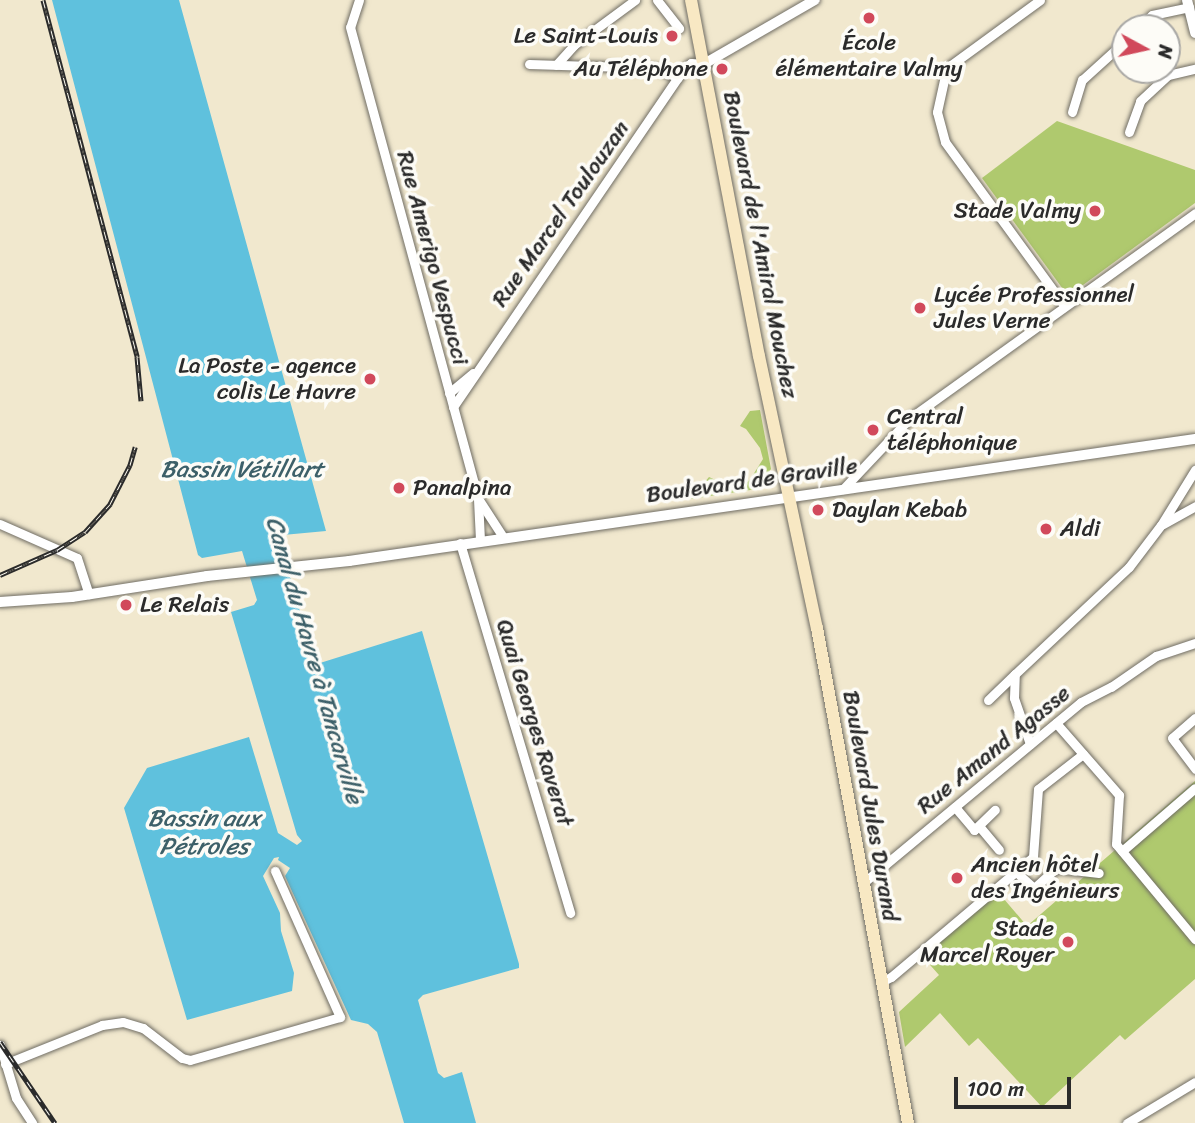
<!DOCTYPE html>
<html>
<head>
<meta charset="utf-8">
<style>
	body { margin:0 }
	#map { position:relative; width:1195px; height:1123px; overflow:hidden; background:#f1e8ce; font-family:Sriracha,sans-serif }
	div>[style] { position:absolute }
	.green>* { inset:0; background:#afc96e }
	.water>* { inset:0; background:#5fc1dd }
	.roads { filter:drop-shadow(0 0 2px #706d64) drop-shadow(0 0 2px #706d64) }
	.minor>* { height:9px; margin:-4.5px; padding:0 4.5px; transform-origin:4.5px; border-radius:4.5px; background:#fff }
	.tertiary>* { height:10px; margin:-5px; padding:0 5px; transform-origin:5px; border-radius:5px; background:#fff }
	.secondary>* { height:12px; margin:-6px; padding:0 6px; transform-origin:6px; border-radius:6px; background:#f8e8c3 }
	.rail>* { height:5px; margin-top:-2.5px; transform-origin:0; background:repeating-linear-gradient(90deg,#fdfcf7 0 8px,#2b2b2b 0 16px); box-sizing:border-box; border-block:2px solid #2b2b2b }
	.dots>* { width:19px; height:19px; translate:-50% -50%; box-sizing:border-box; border:4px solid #fdfcf7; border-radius:50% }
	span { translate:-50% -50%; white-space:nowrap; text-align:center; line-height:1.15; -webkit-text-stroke:7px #fdfcf7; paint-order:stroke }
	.poi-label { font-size:23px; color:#2b2b2b }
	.right { translate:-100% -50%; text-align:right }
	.left { translate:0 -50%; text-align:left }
	.street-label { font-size:23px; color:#2b2b2b }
	.water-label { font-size:24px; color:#3d6069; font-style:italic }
	.north { position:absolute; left:1111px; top:14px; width:70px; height:70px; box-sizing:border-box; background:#fdfcf7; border:2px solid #a9a8a5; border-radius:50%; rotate:98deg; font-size:19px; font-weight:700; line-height:28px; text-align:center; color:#2b2b2b }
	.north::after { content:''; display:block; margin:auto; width:24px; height:32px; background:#d1495b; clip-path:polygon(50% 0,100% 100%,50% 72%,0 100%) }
	.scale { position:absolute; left:954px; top:1077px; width:117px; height:32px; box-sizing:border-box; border:4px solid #2b2b2b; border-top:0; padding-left:9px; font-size:21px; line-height:24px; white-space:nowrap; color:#2b2b2b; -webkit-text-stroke:5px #fdfcf7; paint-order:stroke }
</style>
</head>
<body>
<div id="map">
	<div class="green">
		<div style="clip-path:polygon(1057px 121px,1195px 170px,1195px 203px,1068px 296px,982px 178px)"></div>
		<div style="clip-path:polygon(760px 410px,771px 469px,757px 489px,691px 499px,709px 477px,731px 487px,744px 486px,751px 478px,763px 459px,760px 448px,746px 429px,740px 426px,750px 411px)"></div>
		<div style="clip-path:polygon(1195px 781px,1195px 979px,1125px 1040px,1120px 1035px,1042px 1107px,978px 1038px,969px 1046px,940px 1013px,905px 1047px,899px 1012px,939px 975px,923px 957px,998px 892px,1027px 926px)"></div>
	</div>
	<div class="water">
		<div style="clip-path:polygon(52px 0,179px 0,326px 531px,283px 535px,279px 539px,314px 659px,320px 663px,422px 631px,519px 964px,519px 968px,423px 995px,418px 1000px,438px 1073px,444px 1078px,462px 1072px,476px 1123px,404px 1123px,377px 1032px,368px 1024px,351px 1020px,285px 876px,290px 868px,278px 860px,279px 857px,274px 858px,263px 876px,280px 913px,281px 931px,294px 973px,292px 991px,187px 1020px,124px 808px,147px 768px,249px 737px,278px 833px,297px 845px,302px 841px,297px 835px,231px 612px,254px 605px,257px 600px,242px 551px,202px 558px,198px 555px)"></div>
	</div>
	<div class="roads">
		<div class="minor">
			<div style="left:359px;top:0;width:28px;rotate:108deg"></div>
			<div style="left:350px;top:27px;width:489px;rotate:74.8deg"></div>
			<div style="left:478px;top:499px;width:41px;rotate:87.2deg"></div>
			<div style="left:657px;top:0;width:36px;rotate:52deg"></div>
			<div style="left:1040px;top:0;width:110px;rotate:143.9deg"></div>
			<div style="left:951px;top:65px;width:8px;rotate:130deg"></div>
			<div style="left:946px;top:71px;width:42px;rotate:102.4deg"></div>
			<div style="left:937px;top:112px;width:31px;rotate:75deg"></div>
			<div style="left:945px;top:142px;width:202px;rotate:53.9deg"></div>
			<div style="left:1139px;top:28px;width:18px;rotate:-45deg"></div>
			<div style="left:1152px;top:15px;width:38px;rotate:-12deg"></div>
			<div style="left:529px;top:64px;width:127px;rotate:1.8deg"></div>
			<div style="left:656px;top:68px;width:24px;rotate:24deg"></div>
			<div style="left:556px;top:65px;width:27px;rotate:-48deg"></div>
			<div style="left:574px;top:45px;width:76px;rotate:-36.4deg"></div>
			<div style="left:1072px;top:112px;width:34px;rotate:-73deg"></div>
			<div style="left:1082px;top:80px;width:58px;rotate:-42.2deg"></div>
			<div style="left:1129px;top:132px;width:33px;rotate:-70deg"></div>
			<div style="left:1140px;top:101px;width:38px;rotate:-43deg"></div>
			<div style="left:1168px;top:75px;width:28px;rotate:-13deg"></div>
			<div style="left:449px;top:393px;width:31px;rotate:-40deg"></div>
			<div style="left:453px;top:407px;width:409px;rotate:-55.7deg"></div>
			<div style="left:684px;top:69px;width:9px;rotate:-41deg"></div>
			<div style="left:691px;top:63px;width:13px;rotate:4deg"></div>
			<div style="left:843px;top:489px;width:98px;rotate:-46.7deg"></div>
			<div style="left:910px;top:418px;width:351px;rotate:-35.7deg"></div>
			<div style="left:479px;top:500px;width:44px;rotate:57deg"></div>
			<div style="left:0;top:524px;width:84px;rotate:23.8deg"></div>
			<div style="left:77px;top:558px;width:38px;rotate:72deg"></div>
			<div style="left:1163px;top:524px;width:37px;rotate:-29deg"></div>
			<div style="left:460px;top:543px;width:386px;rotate:73.4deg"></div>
			<div style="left:988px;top:700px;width:36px;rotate:-44deg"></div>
			<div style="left:1195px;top:718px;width:30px;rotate:139deg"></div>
			<div style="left:1172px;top:738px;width:39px;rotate:53deg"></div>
			<div style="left:1056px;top:723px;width:96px;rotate:48.8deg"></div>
			<div style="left:1119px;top:795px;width:49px;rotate:93.5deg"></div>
			<div style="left:1116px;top:844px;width:124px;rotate:50.3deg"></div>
			<div style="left:1030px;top:744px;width:49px;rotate:-109.2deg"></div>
			<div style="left:1014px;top:698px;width:24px;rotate:-88deg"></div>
			<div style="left:1015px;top:674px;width:156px;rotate:-43.2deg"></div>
			<div style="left:1129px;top:567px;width:53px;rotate:-52.7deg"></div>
			<div style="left:1161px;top:525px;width:65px;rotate:-58.3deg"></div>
			<div style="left:955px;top:807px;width:30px;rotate:50deg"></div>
			<div style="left:974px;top:830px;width:29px;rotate:-44deg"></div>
			<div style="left:979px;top:826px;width:31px;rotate:50deg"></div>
			<div style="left:1122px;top:851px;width:96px;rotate:-40.8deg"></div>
			<div style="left:1015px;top:871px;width:25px;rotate:42deg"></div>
			<div style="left:1034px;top:888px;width:30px;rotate:-42deg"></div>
			<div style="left:1056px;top:868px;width:43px;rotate:6.6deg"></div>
			<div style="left:863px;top:883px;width:283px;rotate:-39.7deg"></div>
			<div style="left:1081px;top:702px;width:34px;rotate:-27deg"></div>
			<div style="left:1111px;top:687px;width:55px;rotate:-34.6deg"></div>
			<div style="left:1156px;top:656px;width:41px;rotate:-18.4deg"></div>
			<div style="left:881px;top:982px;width:11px;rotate:-27deg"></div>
			<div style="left:891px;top:977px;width:186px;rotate:-40.2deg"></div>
			<div style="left:1033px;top:857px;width:68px;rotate:-85.8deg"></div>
			<div style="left:1038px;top:789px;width:57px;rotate:-37.9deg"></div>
			<div style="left:0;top:1045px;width:55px;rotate:73.2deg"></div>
			<div style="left:16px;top:1098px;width:30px;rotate:57deg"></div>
			<div style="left:5px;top:1064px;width:105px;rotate:-21.9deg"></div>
			<div style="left:102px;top:1025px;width:21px;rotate:-8deg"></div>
			<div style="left:123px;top:1022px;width:21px;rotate:17deg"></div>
			<div style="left:143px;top:1028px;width:49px;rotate:37.6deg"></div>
			<div style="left:182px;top:1058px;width:8px;rotate:14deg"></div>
			<div style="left:190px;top:1060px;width:156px;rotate:-16deg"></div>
			<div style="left:340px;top:1017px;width:160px;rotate:-114deg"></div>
			<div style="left:1127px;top:1123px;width:79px;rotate:-31.1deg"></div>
		</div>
		<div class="tertiary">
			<div style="left:1187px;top:0;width:34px;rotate:76deg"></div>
			<div style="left:704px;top:64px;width:128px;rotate:-30deg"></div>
			<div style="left:0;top:602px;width:72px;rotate:-4deg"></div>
			<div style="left:72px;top:597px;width:137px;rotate:-8.8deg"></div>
			<div style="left:207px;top:576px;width:143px;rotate:-6deg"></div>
			<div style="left:349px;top:561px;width:855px;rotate:-8.21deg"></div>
		</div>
		<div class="secondary">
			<div style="left:691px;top:0;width:362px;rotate:79.2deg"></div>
			<div style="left:759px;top:356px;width:278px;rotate:78deg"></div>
			<div style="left:817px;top:628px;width:503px;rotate:79.58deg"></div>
		</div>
	</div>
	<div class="rail">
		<div style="left:43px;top:0;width:369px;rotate:75.2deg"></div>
		<div style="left:137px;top:357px;width:44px;rotate:84.8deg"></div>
		<div style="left:0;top:575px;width:62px;rotate:-23.7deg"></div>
		<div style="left:57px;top:550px;width:33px;rotate:-33deg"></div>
		<div style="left:85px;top:532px;width:38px;rotate:-48deg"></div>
		<div style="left:110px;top:504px;width:44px;rotate:-62.9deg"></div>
		<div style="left:130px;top:465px;width:19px;rotate:-74deg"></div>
		<div style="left:0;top:1042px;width:98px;rotate:55.8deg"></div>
	</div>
	<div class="dots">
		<div style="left:869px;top:18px;background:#d1495b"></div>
		<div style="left:672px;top:36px;background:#d1495b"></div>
		<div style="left:722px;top:69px;background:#d1495b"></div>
		<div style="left:1095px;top:211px;background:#d1495b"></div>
		<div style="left:920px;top:308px;background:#d1495b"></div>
		<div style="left:370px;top:379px;background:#d1495b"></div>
		<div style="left:873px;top:430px;background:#d1495b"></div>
		<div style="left:399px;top:488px;background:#d1495b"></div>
		<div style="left:818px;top:510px;background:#d1495b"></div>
		<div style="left:1046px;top:529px;background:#d1495b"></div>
		<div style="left:126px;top:605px;background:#d1495b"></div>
		<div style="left:957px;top:878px;background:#d1495b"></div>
		<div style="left:1068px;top:942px;background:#d1495b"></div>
	</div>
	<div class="poi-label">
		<span class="right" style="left:658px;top:36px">Le Saint-Louis</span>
		<span style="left:869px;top:56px">École<br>élémentaire Valmy</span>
		<span class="right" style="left:708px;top:69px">Au Téléphone</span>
		<span class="right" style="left:1081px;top:211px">Stade Valmy</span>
		<span class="left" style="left:934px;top:308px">Lycée Professionnel<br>Jules Verne</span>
		<span class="right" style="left:356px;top:379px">La Poste - agence<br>colis Le Havre</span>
		<span class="left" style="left:887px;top:430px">Central<br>téléphonique</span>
		<span class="left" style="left:413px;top:488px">Panalpina</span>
		<span class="left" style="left:832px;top:510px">Daylan Kebab</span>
		<span class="left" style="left:1060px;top:529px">Aldi</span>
		<span class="left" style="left:140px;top:605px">Le Relais</span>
		<span class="left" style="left:971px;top:878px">Ancien hôtel<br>des Ingénieurs</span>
		<span class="right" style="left:1054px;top:942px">Stade<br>Marcel Royer</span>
	</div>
	<div class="street-label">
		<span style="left:561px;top:214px;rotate:-55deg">Rue Marcel Toulouzan</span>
		<span style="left:760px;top:245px;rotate:79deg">Boulevard de l'Amiral Mouchez</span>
		<span style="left:432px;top:258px;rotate:75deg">Rue Amerigo Vespucci</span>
		<span style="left:752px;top:481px;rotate:-8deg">Boulevard de Graville</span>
		<span style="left:534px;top:723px;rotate:73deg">Quai Georges Raverat</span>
		<span style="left:994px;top:750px;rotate:-39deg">Rue Amand Agasse</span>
		<span style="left:870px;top:806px;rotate:80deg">Boulevard Jules Durand</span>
	</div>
	<div class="water-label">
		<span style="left:242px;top:470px">Bassin Vétillart</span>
		<span style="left:314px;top:660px;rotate:74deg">Canal du Havre à Tancarville</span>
		<span style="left:204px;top:833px">Bassin aux<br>Pétroles</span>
	</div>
	<div class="north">N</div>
	<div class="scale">100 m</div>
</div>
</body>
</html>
